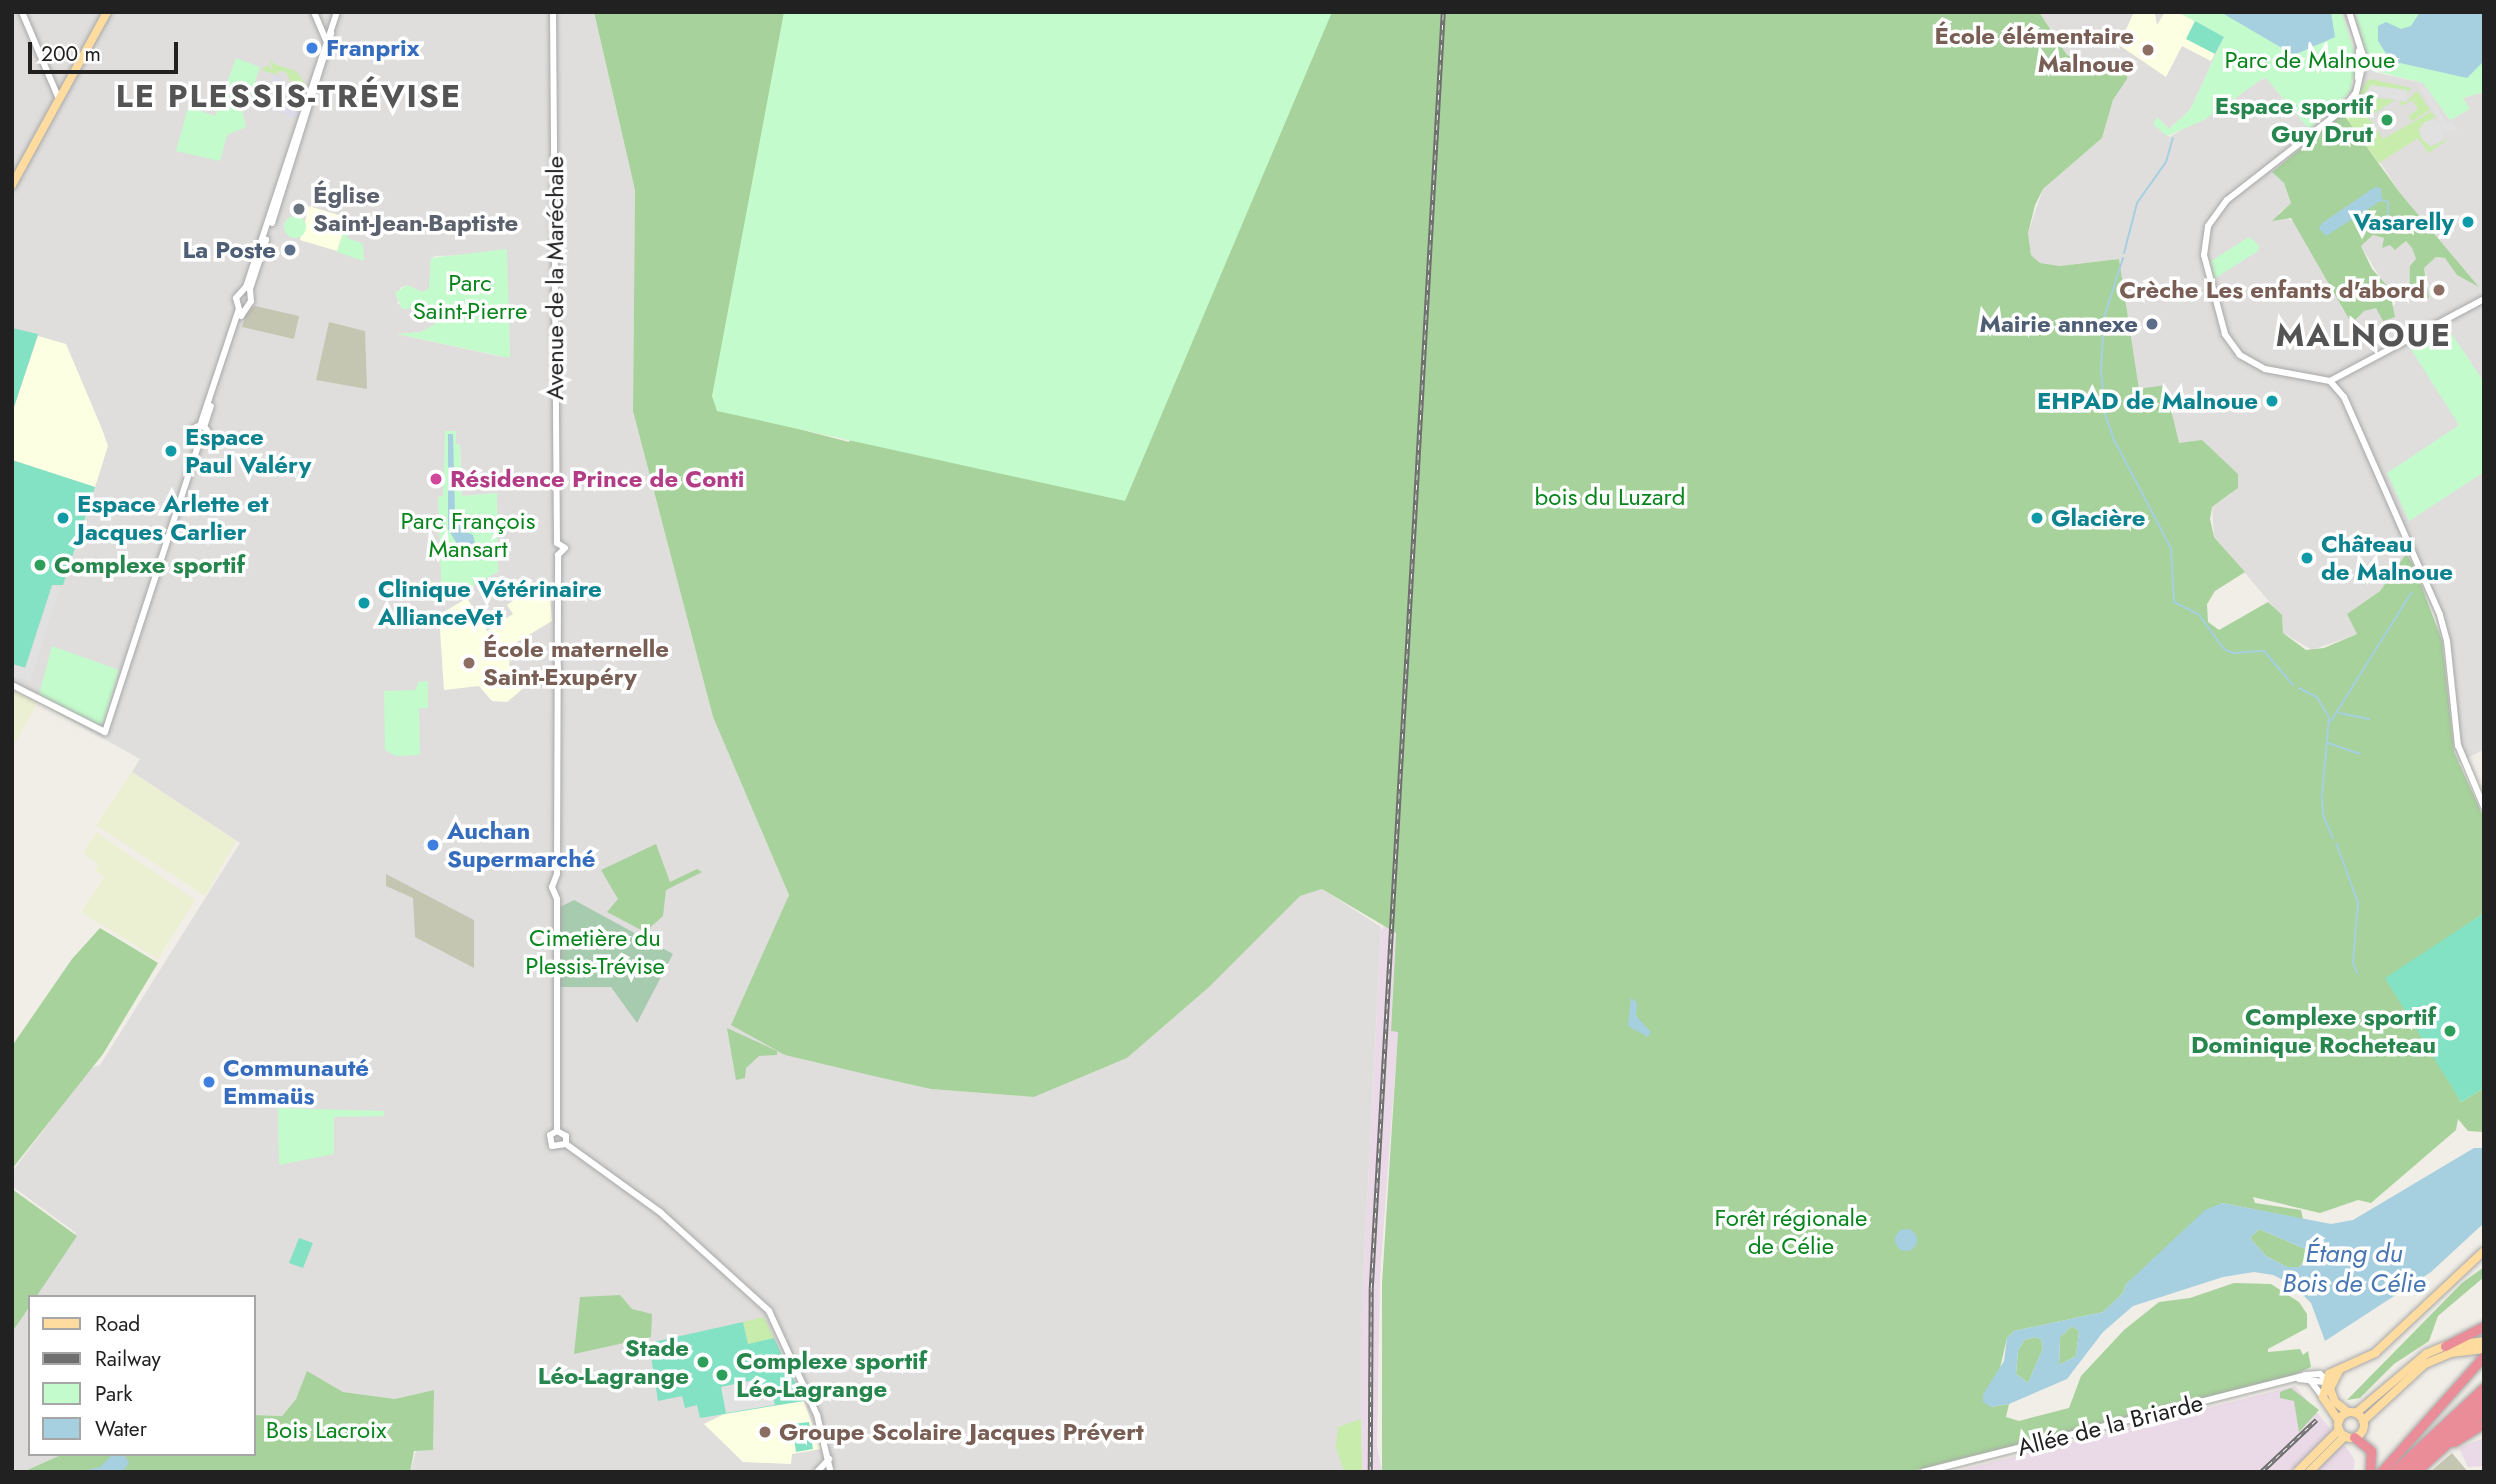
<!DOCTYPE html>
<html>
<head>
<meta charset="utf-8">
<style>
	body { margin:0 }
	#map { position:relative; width:2496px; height:1484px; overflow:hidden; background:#f1eee7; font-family:Jost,sans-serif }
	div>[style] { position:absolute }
	.residential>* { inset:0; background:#dfdedd }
	.industrial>* { inset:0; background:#ead9e6 }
	.education>* { inset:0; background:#fdffe2 }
	.construction>* { inset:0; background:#c5c6b2 }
	.farmland>* { inset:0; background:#ecf0d2 }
	.grass>* { inset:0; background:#c7ecac }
	.forest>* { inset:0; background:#a7d29b }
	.cemetery>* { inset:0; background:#a7cbaf }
	.park>* { inset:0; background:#c4fbcc }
	.round { border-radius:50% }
	.pitch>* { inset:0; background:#83e2c4 }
	.parking>* { inset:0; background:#e1e1e1 }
	.plaza>* { inset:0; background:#dcdbe7 }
	.water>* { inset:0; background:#a6cfe0 }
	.stream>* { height:2px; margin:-1px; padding:0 1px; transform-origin:1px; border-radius:1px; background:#a6cfe0 }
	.roads { filter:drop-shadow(0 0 2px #a8a8a8) drop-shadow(0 0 2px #a8a8a8) }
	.minor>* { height:6px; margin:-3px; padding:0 3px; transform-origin:3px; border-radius:3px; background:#fff }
	.minor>.ring { margin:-3px; padding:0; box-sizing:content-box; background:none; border:6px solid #fff; border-radius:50% }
	.major>* { height:8px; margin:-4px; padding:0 4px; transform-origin:4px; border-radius:4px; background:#fedc9f }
	.major>.ring { margin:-4px; padding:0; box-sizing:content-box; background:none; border:8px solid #fedc9f; border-radius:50% }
	.highway>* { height:9px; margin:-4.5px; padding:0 4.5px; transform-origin:4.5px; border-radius:4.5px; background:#ea8d98 }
	.rail>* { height:4.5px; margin-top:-2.25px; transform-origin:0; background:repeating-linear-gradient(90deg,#fff 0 5px,#6f6f6f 0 10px); box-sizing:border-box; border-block:2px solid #6f6f6f }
	.dots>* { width:19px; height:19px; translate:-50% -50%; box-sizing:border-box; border:4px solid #fff; border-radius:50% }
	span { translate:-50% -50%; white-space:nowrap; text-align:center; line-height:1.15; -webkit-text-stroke:7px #fff; paint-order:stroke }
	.education-label { font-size:24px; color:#785e54; font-weight:700 }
	.right { translate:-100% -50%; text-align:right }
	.left { translate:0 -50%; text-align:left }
	.shop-label { font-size:24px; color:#366cbe; font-weight:700 }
	.park-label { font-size:24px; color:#08851c }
	.leisure-label { font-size:24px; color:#27864d; font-weight:700 }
	.worship-label { font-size:24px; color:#5b616d; font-weight:700 }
	.culture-label { font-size:24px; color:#0d838f; font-weight:700 }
	.service-label { font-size:24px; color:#4e5e75; font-weight:700 }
	.street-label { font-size:24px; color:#212121 }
	.hotel-label { font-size:24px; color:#b23c85; font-weight:700 }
	.water-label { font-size:26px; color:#4977b4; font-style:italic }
	.district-label { font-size:32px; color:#545454; font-weight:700; letter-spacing:2px }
	.frame { position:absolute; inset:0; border:14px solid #212121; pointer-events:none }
	.legend { position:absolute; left:28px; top:1295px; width:228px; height:161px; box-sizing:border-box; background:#fff; border:2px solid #a6a6a6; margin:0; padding:9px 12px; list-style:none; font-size:21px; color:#212121 }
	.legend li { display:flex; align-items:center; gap:14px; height:35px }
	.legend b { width:35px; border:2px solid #a6a6a6 }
	.scale { position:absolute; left:28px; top:42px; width:150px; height:32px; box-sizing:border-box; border:4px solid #212121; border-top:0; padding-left:9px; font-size:21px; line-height:24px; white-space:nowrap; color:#212121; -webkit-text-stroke:5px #fff; paint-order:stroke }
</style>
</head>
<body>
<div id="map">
	<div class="residential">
		<div style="clip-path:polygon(evenodd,12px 12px,594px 12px,635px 190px,633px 411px,713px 717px,789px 895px,732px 1025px,931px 1089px,1034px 1097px,1127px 1058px,1208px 988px,1300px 896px,1322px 889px,1381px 927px,1361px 1326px,1362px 1472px,410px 1472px,434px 1390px,395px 1399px,343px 1392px,307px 1372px,296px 1399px,282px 1416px,254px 1415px,254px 1297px,34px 1297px,76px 1233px,12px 1186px,12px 1172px,90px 1068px,100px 1065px,240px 843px,132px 772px,140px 759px,12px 688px,12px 12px,468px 255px,503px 357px,397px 334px,421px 332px,436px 324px,436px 316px,425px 307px,397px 304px,400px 288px,407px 285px,423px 292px,430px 288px,431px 258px,435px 256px,468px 255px,12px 12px,455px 431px,456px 444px,460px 445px,462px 496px,497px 493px,442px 603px,439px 497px,443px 497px,445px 472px,445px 432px,455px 431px)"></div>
		<div style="clip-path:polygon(evenodd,2039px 12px,2178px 12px,2224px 37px,2190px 110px,2169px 129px,2157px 117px,2161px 131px,2170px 137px,2266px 77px,2309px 128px,2331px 113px,2348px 96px,2356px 77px,2353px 40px,2342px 12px,2355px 12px,2374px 72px,2423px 83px,2450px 120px,2462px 98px,2484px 92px,2484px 749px,2456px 765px,2448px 734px,2436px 617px,2406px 555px,2380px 591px,2347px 614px,2358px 634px,2312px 650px,2283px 633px,2282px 618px,2272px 605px,2214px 536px,2212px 507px,2231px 494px,2238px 474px,2220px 459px,2179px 443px,2139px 389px,2119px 259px,2060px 266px,2040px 263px,2031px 255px,2028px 233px,2043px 189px,2102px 138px,2113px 100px,2127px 79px,2108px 59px,2085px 61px,2067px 55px,2039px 12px,2371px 148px,2400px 193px,2479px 287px,2445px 258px,2436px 257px,2424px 268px,2429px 286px,2421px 300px,2409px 297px,2409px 279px,2416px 259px,2412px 248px,2406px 241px,2395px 250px,2384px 238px,2373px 235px,2361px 246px,2396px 304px,2380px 313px,2377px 307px,2364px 310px,2349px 319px,2295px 222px,2278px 214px,2291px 203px,2284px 183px,2272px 171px,2371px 148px)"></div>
		<div style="clip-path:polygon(30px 1303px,30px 1454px,63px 1454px,23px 1472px,12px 1472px,12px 1329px)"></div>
	</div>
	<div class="industrial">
		<div style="clip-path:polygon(1401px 819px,1391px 1030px,1398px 1032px,1380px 1277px,1377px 1447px,1382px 1472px,1362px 1472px,1361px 1326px,1381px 931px,1387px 920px)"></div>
		<div style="clip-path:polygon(2295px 1386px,2349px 1451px,2355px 1461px,2353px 1472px,1953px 1472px)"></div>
		<div style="clip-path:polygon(2484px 1438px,2484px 1466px,2468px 1467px,2459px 1448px)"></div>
	</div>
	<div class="education">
		<div style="clip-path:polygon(2134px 12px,2155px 14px,2157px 25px,2165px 12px,2178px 12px,2224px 37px,2211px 61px,2182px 46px,2166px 77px,2119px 45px)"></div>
		<div style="clip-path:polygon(309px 206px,348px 218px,337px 251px,300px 240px)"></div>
		<div style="clip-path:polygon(38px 336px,66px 344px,102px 429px,108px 446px,95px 487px,12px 460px,12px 413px)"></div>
		<div style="clip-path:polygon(535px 585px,549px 585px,552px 621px,512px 645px,509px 665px,526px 686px,507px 702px,492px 701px,479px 686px,444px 690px,439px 615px,467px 598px,487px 631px,513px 614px,507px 605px)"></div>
		<div style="clip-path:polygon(804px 1401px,821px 1449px,792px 1454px,791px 1464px,743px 1462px,704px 1424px,728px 1412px)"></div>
	</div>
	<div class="construction">
		<div style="clip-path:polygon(255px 306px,299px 316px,294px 339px,242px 327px,247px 311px)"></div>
		<div style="clip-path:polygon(329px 322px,365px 331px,367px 389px,316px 380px)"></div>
		<div style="clip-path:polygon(386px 874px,474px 920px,474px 968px,415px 937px,413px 898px,386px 886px)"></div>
		<div style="clip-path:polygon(2452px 1453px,2468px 1472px,2430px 1472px)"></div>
	</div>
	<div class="farmland">
		<div style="clip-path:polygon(12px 689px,38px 702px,12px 748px)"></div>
		<div style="clip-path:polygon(132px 772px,236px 841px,205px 896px,96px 825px)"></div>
		<div style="clip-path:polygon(96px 832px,195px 900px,158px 959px,81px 912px,104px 877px,95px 870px,98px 864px,83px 853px)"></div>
	</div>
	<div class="grass">
		<div style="clip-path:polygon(270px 58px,274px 64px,296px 71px,307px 86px,293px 86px,285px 71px,275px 72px,281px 76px,261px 70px,268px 65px,272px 70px)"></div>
		<div style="clip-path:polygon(2368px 80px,2371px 79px,2411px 88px,2407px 94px,2372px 85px,2351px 112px,2349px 106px)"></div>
		<div style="clip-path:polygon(2417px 91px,2430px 110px,2412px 121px,2406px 113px,2409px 116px,2418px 109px,2412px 100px,2402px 106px,2399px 101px,2406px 102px)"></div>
		<div style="clip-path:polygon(2376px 94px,2376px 98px,2395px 100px,2368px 117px,2383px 139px,2431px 112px,2435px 117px,2418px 129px,2430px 147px,2450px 138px,2428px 153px,2418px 138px,2379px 163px,2343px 114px,2364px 115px)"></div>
		<div style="clip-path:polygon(764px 1317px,774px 1338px,748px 1344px,743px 1322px)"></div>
		<div style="clip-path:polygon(1361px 1419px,1362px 1472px,1344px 1472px,1336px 1447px,1338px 1427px)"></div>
	</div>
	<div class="forest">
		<div style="clip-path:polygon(594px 12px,794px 12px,718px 408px,849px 442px,1073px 12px,2039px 12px,2067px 55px,2085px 61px,2122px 60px,2128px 68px,2127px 79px,2113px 100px,2102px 138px,2043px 189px,2035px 205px,2028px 233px,2031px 255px,2040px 263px,2060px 266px,2119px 259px,2139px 389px,2165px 385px,2179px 443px,2202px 440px,2238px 474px,2238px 488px,2212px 507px,2210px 519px,2214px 537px,2245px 572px,2215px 591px,2207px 604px,2208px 622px,2219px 630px,2268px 602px,2282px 615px,2283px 633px,2306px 650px,2324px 648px,2357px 634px,2347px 614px,2380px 591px,2406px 554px,2415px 568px,2442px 641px,2454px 752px,2484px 818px,2484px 913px,2388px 978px,2461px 1102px,2484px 1088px,2484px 1132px,2468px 1131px,2458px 1119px,2456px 1130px,2371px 1203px,2358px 1200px,2320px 1213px,2253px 1197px,2255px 1203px,2301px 1210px,2303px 1219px,2222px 1203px,2126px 1284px,2123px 1293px,2103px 1312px,2014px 1331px,2007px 1338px,1991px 1407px,2009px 1404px,2006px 1417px,2019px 1421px,2069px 1408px,2081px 1376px,2124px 1330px,2159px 1302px,2190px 1298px,2234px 1283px,2271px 1284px,2299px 1302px,2307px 1314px,2307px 1328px,2268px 1349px,2268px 1352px,2300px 1349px,2303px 1355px,2308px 1351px,2311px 1367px,2292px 1376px,1908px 1472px,1382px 1472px,1382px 1283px,1398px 1032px,1391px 1031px,1396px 933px,1322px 889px,1300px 896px,1208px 988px,1127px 1058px,1034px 1097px,931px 1089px,878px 1077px,785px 1055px,731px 1025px,789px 895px,713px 717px,633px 411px,635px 190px)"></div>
		<div style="clip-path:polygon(2343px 114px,2400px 193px,2479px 287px,2457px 275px,2445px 258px,2436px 257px,2424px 268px,2429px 298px,2409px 297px,2410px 266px,2416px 259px,2412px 248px,2406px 241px,2395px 250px,2390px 245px,2382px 248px,2384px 238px,2373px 235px,2361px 246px,2372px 269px,2389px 288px,2395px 317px,2383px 321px,2376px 308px,2364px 311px,2354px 321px,2349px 319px,2291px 218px,2272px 221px,2291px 203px,2284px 183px,2272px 172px)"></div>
		<div style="clip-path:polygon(656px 844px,670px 882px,697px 869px,702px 872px,666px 890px,663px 916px,645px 932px,607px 912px,618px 899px,601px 870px)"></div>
		<div style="clip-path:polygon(100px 928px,158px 963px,103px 1054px,12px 1169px,12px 1046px,72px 959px)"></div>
		<div style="clip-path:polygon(727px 1028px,777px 1051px,777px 1055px,759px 1056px,746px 1068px,745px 1078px,736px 1080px)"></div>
		<div style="clip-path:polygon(12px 1189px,77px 1236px,36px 1297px,30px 1297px,30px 1306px,12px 1332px)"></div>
		<div style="clip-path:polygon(2259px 1229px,2305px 1249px,2306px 1258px,2299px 1267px,2287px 1267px,2266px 1256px,2250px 1238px)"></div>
		<div style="clip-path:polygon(2484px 1267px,2484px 1277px,2438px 1316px,2429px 1341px,2394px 1364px,2360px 1398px,2347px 1400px,2462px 1283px)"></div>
		<div style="clip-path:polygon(620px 1295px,632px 1309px,652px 1314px,651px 1337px,574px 1354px,580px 1297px)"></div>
		<div style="clip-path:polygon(2072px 1326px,2079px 1331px,2076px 1356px,2059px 1365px,2060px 1337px)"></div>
		<div style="clip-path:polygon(2035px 1337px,2041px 1339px,2043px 1348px,2028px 1383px,2016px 1374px,2018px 1351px,2024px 1340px)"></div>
		<div style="clip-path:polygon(307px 1371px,343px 1392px,395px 1399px,434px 1390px,433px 1450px,414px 1451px,410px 1472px,23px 1472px,63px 1454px,254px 1454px,254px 1415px,282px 1416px,296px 1399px)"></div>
		<div style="clip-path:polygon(2291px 1388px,2319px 1410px,2299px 1432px,2294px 1401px,2280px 1398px,2280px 1392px)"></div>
	</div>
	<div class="cemetery">
		<div style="clip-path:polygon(574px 900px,673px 954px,637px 1023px,611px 987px,560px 987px,560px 907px)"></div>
	</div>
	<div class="park">
		<div style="clip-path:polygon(784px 12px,1332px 12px,1125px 501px,717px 411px,712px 396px)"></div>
		<div style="clip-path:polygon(2178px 12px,2342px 12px,2357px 61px,2350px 92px,2309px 129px,2265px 77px,2204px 120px,2167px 136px,2153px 124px,2157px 117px,2169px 129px,2190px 110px,2224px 37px)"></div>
		<div style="clip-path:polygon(2355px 12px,2484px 12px,2484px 92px,2463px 98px,2470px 109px,2450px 120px,2423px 83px,2371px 70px)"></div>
		<div style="clip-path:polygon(236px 58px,260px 67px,250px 96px,261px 100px,242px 110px,246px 127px,227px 135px,220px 161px,176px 151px,188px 107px,215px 116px)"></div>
		<div class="round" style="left:284px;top:216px;width:22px;height:22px"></div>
		<div style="clip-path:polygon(348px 219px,352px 220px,347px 238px,363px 244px,364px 261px,337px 252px)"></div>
		<div style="clip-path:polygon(2249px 237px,2259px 245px,2258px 251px,2214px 279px,2211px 261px)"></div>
		<div style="clip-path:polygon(507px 249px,510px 358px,397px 334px,421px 332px,435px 324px,436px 316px,425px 307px,402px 309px,395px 293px,407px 285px,423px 292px,429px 288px,431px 258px)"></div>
		<div style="clip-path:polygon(2447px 327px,2484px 382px,2484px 472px,2409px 521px,2387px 473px,2459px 425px,2409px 346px)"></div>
		<div style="clip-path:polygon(445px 431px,456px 431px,456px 444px,460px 445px,462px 496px,497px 493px,498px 572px,442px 603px,438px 497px,443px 496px)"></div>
		<div style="clip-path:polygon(52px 646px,119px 670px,104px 722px,98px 725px,39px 695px)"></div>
		<div style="clip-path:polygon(428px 681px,428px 708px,419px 708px,420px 755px,396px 756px,385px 750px,384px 691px,416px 690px,418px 682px)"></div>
		<div style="clip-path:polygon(278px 1108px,384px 1111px,384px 1116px,334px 1117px,334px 1154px,279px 1165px)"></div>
	</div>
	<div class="pitch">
		<div style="clip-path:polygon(2195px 21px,2224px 37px,2215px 54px,2186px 39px)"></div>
		<div style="clip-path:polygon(12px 328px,38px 334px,12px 413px)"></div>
		<div style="clip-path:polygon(12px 460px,95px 487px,63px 585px,52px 585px,25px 668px,12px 664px)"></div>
		<div style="clip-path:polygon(2484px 913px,2484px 1088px,2461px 1102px,2385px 978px)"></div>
		<div style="clip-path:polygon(299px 1238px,313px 1243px,303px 1268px,289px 1263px)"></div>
		<div style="clip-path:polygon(743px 1322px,748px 1344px,774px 1338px,804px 1401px,700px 1418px,697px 1405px,685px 1408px,682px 1396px,658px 1401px,649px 1343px)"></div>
		<div style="clip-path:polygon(809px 1422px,813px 1449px,796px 1452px,792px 1424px)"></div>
	</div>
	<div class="parking">
		<div style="clip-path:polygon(2414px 79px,2428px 89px,2446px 124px,2452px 121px,2458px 131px,2446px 131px)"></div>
		<div style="clip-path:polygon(2371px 85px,2407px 90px,2406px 102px,2374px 94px,2364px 115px,2354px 108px)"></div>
		<div class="round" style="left:2420px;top:120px;width:24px;height:24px"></div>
		<div style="clip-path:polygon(53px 586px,60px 588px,30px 681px,12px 676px,12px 664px,26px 668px)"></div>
		<div style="clip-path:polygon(754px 1380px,756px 1388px,767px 1386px,769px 1394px,783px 1386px,784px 1391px,772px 1394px,775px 1405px,726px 1413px,721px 1387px)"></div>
	</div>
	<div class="plaza">
		<div style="clip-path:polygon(274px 74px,282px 77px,281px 82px,299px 88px,310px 84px,298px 119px,261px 107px)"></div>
	</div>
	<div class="water">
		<div style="clip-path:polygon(2331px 12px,2335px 37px,2294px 55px,2222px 13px)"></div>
		<div style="clip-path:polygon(2420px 12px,2484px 12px,2483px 62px,2467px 78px,2391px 61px,2378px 41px,2378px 26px,2386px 22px,2401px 29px,2411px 26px)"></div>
		<div style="clip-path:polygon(2375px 187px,2381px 188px,2382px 200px,2326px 236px,2319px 228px,2322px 223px)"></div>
		<div style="clip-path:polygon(448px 434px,453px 434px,455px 514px,461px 529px,473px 535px,475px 543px,466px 551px,460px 549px,448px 529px)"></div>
		<div style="clip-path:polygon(1631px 997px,1637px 1003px,1636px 1016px,1651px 1032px,1648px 1037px,1628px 1026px)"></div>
		<div style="clip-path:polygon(evenodd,2474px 1148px,2484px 1148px,2484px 1223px,2431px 1272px,2325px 1341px,2311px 1303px,2293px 1285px,2273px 1275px,2254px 1272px,2223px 1277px,2133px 1306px,2103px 1332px,2067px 1379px,2009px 1404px,1991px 1407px,1983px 1402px,1983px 1394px,2004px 1361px,2007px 1338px,2014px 1331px,2103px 1312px,2123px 1293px,2126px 1284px,2205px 1210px,2222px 1203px,2331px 1224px,2353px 1220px,2474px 1148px,2259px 1229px,2305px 1249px,2306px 1259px,2299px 1267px,2287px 1267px,2266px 1256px,2250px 1238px,2259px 1229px,2474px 1148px,2072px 1326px,2079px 1331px,2076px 1356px,2059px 1365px,2060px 1337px,2072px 1326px,2474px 1148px,2035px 1337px,2041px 1339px,2043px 1348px,2028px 1383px,2016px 1374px,2018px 1351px,2024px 1340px,2035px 1337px)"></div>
		<div class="round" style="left:1895px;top:1229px;width:22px;height:22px"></div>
		<div style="clip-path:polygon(124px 1454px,129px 1463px,122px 1472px,78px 1472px,100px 1467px,112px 1455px)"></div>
	</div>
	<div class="stream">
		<div style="left:2365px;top:214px;width:13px;rotate:32deg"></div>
		<div style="left:2376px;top:221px;width:13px;rotate:-18deg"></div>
		<div style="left:2388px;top:217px;width:15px;rotate:-90deg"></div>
		<div style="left:2388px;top:202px;width:6px;rotate:-162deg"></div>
		<div style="left:2124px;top:253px;width:52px;rotate:-75.4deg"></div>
		<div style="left:2137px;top:203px;width:50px;rotate:-54.7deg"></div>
		<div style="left:2166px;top:162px;width:25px;rotate:-74deg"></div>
		<div style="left:2123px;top:258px;width:63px;rotate:107.6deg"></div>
		<div style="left:2104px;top:318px;width:50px;rotate:93.4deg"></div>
		<div style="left:2101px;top:368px;width:46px;rotate:85deg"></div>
		<div style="left:2105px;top:414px;width:28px;rotate:71deg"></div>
		<div style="left:2114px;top:440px;width:122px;rotate:62.2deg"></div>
		<div style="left:2171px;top:548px;width:54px;rotate:86.8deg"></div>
		<div style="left:2174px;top:602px;width:28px;rotate:27deg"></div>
		<div style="left:2199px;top:615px;width:42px;rotate:53.7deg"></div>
		<div style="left:2224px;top:649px;width:10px;rotate:24deg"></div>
		<div style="left:2233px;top:653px;width:31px;rotate:-4deg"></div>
		<div style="left:2264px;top:651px;width:45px;rotate:49.5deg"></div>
		<div style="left:2299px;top:688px;width:20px;rotate:27deg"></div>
		<div style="left:2317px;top:697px;width:24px;rotate:60deg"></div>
		<div style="left:2329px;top:718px;width:77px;rotate:95.2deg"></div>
		<div style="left:2322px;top:795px;width:20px;rotate:87deg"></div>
		<div style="left:2323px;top:815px;width:25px;rotate:67deg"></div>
		<div style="left:2339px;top:713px;width:31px;rotate:11deg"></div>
		<div style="left:2331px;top:721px;width:151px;rotate:-58deg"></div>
		<div style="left:2328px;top:743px;width:34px;rotate:19deg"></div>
		<div style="left:2336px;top:843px;width:63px;rotate:69.6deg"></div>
		<div style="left:2358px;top:902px;width:61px;rotate:94.7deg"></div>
		<div style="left:2353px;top:963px;width:11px;rotate:68deg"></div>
	</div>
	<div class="roads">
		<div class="minor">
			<div style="left:22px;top:12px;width:92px;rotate:67deg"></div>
			<div style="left:314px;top:12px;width:30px;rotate:67deg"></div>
			<div style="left:553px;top:12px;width:531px;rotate:89.57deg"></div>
			<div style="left:2358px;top:78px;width:27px;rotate:-88deg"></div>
			<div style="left:272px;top:223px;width:199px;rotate:-72.7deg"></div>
			<div style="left:241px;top:316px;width:18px;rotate:-56deg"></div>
			<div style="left:251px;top:301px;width:12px;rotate:-95deg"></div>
			<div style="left:250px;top:289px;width:52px;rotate:-71.9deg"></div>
			<div style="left:2330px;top:381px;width:66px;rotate:-169.5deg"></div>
			<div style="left:2265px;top:369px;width:29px;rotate:-151deg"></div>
			<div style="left:2240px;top:355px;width:26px;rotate:-126deg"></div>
			<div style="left:2225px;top:334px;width:82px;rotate:-104.9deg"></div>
			<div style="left:2204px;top:255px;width:29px;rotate:-82deg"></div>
			<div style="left:2208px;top:226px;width:32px;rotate:-54deg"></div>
			<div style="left:2227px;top:200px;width:146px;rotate:-38deg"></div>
			<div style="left:2342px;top:110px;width:22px;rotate:-51deg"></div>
			<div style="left:2356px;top:93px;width:35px;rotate:-77deg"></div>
			<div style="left:2364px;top:59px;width:49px;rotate:-107.7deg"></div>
			<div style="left:2330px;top:381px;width:21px;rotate:49deg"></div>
			<div style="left:2344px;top:397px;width:238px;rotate:66.2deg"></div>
			<div style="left:2440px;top:615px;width:27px;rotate:75deg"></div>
			<div style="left:2447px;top:641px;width:105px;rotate:84deg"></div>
			<div style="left:2458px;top:745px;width:67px;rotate:67.2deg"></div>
			<div style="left:2330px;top:381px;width:174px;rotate:-28deg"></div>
			<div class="ring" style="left:192px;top:426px;width:10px;height:10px"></div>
			<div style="left:200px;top:426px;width:123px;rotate:-71.6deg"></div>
			<div style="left:239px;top:309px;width:11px;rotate:-105deg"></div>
			<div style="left:236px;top:298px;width:15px;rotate:-48deg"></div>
			<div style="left:246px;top:287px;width:290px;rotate:-71.7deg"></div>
			<div style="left:204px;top:427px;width:22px;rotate:-72deg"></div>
			<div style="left:557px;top:543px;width:9px;rotate:32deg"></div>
			<div style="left:565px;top:548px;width:10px;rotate:135deg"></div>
			<div style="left:12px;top:685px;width:104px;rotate:26.8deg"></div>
			<div style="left:105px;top:732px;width:305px;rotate:-72deg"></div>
			<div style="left:557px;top:1131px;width:232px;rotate:-90deg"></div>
			<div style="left:557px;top:899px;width:13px;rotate:-113deg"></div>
			<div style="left:552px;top:887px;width:14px;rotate:-69deg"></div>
			<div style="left:557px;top:874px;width:319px;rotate:-89.8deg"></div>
			<div style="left:557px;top:1131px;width:8px;rotate:150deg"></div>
			<div style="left:550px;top:1135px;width:11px;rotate:80deg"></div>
			<div style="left:552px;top:1146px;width:14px;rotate:-8deg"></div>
			<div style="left:557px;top:1131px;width:10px;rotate:29deg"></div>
			<div style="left:566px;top:1136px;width:8px;rotate:90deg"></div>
			<div style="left:566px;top:1144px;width:116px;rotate:35.9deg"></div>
			<div style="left:660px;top:1212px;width:147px;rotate:42.2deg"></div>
			<div style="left:769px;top:1311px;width:115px;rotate:65.2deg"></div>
			<div style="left:817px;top:1415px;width:56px;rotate:76.5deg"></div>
			<div style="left:2299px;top:1379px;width:31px;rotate:7deg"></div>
			<div style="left:2310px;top:1380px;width:21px;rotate:53deg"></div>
			<div style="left:817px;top:1472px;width:18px;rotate:-47deg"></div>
			<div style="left:1923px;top:1472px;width:394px;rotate:-14.2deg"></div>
			<div style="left:2305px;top:1375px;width:15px;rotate:-4deg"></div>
			<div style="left:2320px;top:1374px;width:12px;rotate:42deg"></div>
		</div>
		<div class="major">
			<div style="left:12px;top:185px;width:197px;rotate:-61.2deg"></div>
			<div style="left:2339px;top:1371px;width:20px;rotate:117deg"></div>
			<div style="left:2330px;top:1389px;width:14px;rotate:69deg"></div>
			<div style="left:2335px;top:1402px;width:16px;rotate:38deg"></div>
			<div class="ring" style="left:2338px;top:1412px;width:18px;height:18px"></div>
			<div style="left:2356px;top:1413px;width:92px;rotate:-40.1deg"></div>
			<div style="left:2426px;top:1354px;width:21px;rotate:-23deg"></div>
			<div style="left:2445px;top:1346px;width:39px;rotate:-7deg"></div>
			<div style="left:2339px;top:1421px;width:29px;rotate:-124deg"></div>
			<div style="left:2323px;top:1397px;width:24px;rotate:-75deg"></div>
			<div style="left:2329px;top:1374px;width:51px;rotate:-24.5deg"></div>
			<div style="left:2375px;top:1353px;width:149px;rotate:-43.1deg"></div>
			<div style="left:2363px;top:1421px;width:84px;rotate:-42.6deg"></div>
			<div style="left:2425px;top:1364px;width:28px;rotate:-23deg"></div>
			<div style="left:2451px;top:1353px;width:33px;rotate:-7deg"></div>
			<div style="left:2297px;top:1472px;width:59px;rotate:-45deg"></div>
			<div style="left:2309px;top:1472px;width:51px;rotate:-45deg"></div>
		</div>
		<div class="highway">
			<div style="left:2445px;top:1346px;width:44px;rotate:-27.1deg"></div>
			<div style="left:2354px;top:1437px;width:22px;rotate:39deg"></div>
			<div style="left:2371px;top:1451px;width:21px;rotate:93deg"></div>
			<div style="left:2454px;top:1442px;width:36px;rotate:-32deg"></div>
			<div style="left:2381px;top:1472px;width:155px;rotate:-48.4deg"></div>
			<div style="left:2393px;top:1472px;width:125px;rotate:-43deg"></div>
			<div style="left:2404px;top:1472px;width:109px;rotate:-42.8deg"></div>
			<div style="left:2416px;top:1472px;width:92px;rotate:-42.4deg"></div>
		</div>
	</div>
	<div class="rail">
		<div style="left:1370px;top:1472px;width:184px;rotate:-89.7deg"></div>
		<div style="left:1371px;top:1288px;width:1278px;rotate:-86.77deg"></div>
		<div style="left:2261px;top:1472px;width:76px;rotate:-43.4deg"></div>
	</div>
	<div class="dots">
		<div style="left:312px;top:48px;background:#3f7fe0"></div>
		<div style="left:2148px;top:50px;background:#8d6e63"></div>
		<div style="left:2387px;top:120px;background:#2e9e5b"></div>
		<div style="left:299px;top:209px;background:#6b7280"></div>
		<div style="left:2468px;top:222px;background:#0f9aa8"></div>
		<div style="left:290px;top:250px;background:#5c6f8a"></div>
		<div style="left:2439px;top:290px;background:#8d6e63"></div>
		<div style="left:2152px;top:324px;background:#5c6f8a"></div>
		<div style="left:2272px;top:401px;background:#0f9aa8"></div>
		<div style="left:171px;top:451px;background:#0f9aa8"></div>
		<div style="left:436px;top:479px;background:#d1479c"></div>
		<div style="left:63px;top:518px;background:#0f9aa8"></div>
		<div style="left:2037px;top:518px;background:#0f9aa8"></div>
		<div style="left:2307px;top:558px;background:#0f9aa8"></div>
		<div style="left:40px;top:565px;background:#2e9e5b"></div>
		<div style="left:364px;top:603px;background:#0f9aa8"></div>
		<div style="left:469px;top:663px;background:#8d6e63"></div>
		<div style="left:433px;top:845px;background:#3f7fe0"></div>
		<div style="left:2450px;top:1031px;background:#2e9e5b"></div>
		<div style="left:209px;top:1082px;background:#3f7fe0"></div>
		<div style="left:703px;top:1362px;background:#2e9e5b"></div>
		<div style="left:722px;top:1375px;background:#2e9e5b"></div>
		<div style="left:765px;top:1432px;background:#8d6e63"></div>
	</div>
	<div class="education-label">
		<span class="right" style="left:2134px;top:50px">École élémentaire<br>Malnoue</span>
		<span class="right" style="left:2425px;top:290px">Crèche Les enfants d'abord</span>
		<span class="left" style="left:483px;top:663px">École maternelle<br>Saint-Exupéry</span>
		<span class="left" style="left:779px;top:1432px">Groupe Scolaire Jacques Prévert</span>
	</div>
	<div class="shop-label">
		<span class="left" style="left:326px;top:48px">Franprix</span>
		<span class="left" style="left:447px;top:845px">Auchan<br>Supermarché</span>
		<span class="left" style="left:223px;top:1082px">Communauté<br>Emmaüs</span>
	</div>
	<div class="park-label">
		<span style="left:2310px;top:60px">Parc de Malnoue</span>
		<span style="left:470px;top:297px">Parc<br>Saint-Pierre</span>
		<span style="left:1610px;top:497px">bois du Luzard</span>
		<span style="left:468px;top:535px">Parc François<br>Mansart</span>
		<span style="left:595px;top:952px">Cimetière du<br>Plessis-Trévise</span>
		<span style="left:1791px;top:1232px">Forêt régionale<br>de Célie</span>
		<span style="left:326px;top:1430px">Bois Lacroix</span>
	</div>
	<div class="leisure-label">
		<span class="right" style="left:2373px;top:120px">Espace sportif<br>Guy Drut</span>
		<span class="left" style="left:54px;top:565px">Complexe sportif</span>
		<span class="right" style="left:2436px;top:1031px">Complexe sportif<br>Dominique Rocheteau</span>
		<span class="right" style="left:689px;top:1362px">Stade<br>Léo-Lagrange</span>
		<span class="left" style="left:736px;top:1375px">Complexe sportif<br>Léo-Lagrange</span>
	</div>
	<div class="worship-label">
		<span class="left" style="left:313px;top:209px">Église<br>Saint-Jean-Baptiste</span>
	</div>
	<div class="culture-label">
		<span class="right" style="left:2454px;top:222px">Vasarelly</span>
		<span class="right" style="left:2258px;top:401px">EHPAD de Malnoue</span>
		<span class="left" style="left:185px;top:451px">Espace<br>Paul Valéry</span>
		<span class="left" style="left:77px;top:518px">Espace Arlette et<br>Jacques Carlier</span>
		<span class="left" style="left:2051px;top:518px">Glacière</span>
		<span class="left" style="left:2321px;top:558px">Château<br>de Malnoue</span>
		<span class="left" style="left:378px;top:603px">Clinique Vétérinaire<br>AllianceVet</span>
	</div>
	<div class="service-label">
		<span class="right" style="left:276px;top:250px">La Poste</span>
		<span class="right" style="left:2138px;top:324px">Mairie annexe</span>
	</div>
	<div class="street-label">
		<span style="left:555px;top:278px;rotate:-90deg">Avenue de la Maréchale</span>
		<span style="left:2110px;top:1425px;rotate:-14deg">Allée de la Briarde</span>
	</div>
	<div class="hotel-label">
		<span class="left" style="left:450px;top:479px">Résidence Prince de Conti</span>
	</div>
	<div class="water-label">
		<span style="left:2354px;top:1269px">Étang du<br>Bois de Célie</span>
	</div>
	<div class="district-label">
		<span style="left:289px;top:96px">LE PLESSIS-TRÉVISE</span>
		<span style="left:2364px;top:335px">MALNOUE</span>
	</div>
	<div class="frame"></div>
	<ul class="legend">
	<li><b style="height:9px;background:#fedc9f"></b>Road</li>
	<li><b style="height:9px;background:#6f6f6f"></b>Railway</li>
	<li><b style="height:19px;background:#c4fbcc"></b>Park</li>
	<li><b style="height:19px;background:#a6cfe0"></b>Water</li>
	</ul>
	<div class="scale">200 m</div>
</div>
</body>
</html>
